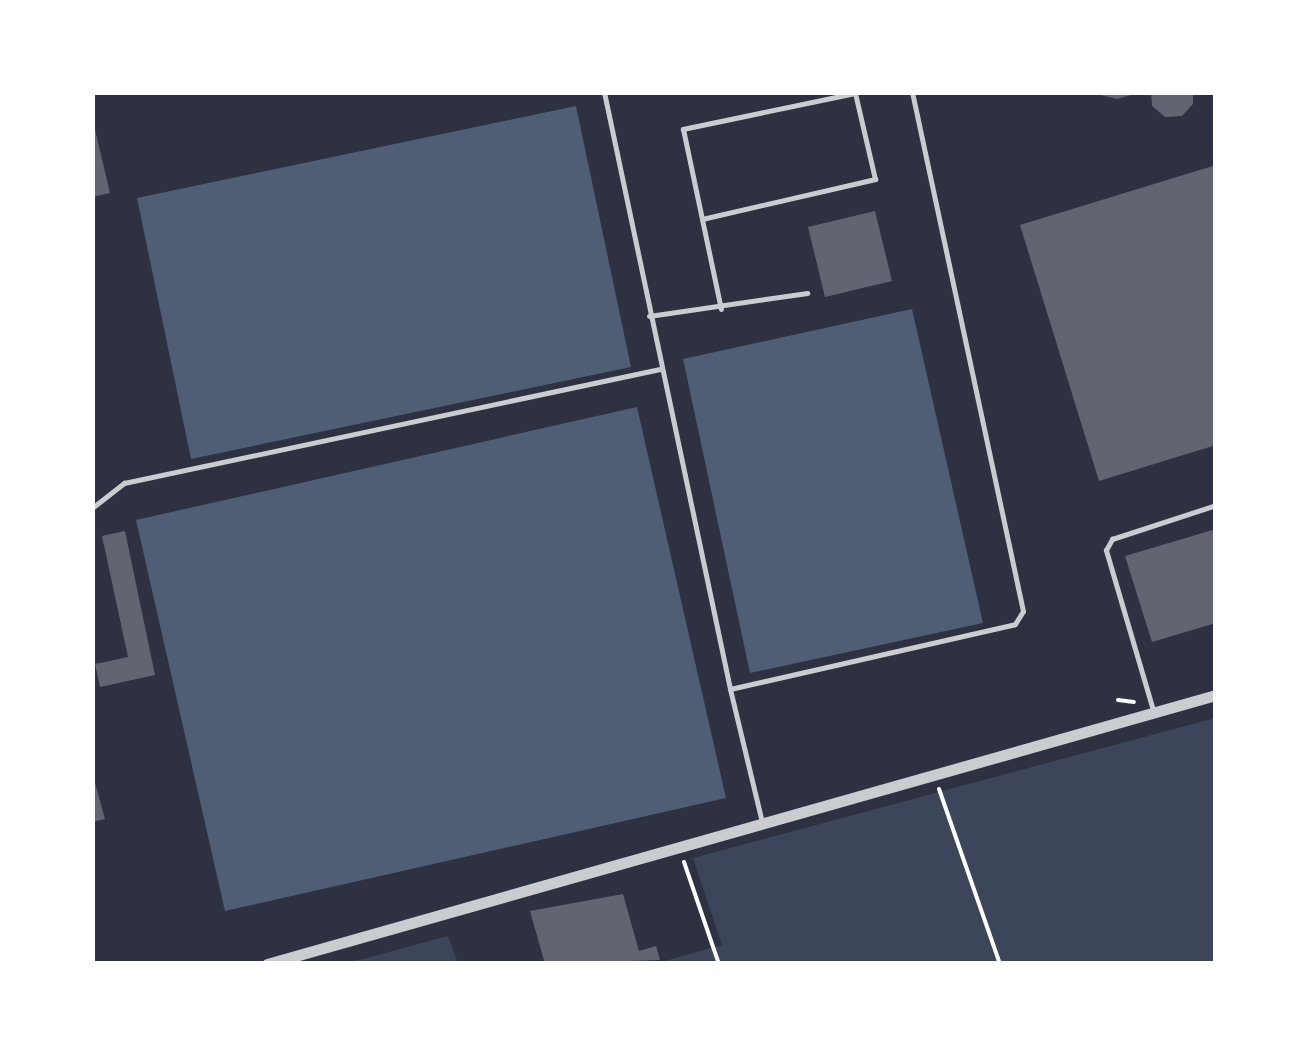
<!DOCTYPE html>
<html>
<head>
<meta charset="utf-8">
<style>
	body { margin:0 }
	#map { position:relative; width:1308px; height:1056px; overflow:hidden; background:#2d3142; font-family:"Work Sans",sans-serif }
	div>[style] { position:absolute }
	.green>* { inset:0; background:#3c4559 }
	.water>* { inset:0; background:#4f5d75 }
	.building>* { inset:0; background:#626471 }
	.path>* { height:4px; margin:-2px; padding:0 2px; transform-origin:2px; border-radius:2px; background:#fff }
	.service>* { height:5px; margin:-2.5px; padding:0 2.5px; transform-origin:2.5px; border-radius:2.5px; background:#caccd0 }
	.tertiary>* { height:11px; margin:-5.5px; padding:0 5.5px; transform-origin:5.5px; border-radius:5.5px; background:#caccd0 }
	span { translate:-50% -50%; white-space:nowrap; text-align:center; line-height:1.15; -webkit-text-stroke:10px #fff; paint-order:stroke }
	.frame { position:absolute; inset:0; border:95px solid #fff; pointer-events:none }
</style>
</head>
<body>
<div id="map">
	<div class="green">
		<div style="clip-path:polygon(1215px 718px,1215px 963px,654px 964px,722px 945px,693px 858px)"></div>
		<div style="clip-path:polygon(448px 936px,458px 963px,348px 963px)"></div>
	</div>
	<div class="water">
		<div style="clip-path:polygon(576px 106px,631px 367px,191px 459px,137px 198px)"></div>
		<div style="clip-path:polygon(912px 309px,983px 623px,750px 673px,683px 359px)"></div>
		<div style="clip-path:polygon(637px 407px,726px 798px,225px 911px,136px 520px)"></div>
	</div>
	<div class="building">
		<div style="clip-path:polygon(1141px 92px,1117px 99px,1093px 93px,1093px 92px)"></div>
		<div style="clip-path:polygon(1151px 92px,1193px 92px,1193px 104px,1182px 116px,1165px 117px,1152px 106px)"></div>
		<div style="clip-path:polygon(92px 117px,110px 193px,92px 197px)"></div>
		<div style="clip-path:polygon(1216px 165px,1216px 445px,1099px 481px,1020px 225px)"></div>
		<div style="clip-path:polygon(875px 211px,892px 281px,825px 297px,808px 227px)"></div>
		<div style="clip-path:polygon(1216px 529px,1216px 623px,1152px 642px,1125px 556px)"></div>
		<div style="clip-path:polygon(125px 531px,155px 675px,100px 687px,95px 664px,128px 657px,102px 536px)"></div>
		<div style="clip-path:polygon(92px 772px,105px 819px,92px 822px)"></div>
		<div style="clip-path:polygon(623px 894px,639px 951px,656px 946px,660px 960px,545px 964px,530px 911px)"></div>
	</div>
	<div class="path">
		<div style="left:1118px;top:700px;width:16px;rotate:7deg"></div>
		<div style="left:939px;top:789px;width:185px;rotate:70.8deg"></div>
		<div style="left:684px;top:862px;width:108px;rotate:71.1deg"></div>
	</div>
	<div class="service">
		<div style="left:604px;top:92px;width:610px;rotate:78.08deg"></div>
		<div style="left:730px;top:689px;width:292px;rotate:-12.8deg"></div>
		<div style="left:1015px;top:624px;width:15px;rotate:-58deg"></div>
		<div style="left:1023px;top:611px;width:531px;rotate:-102.07deg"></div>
		<div style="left:702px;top:219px;width:178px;rotate:-13deg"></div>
		<div style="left:875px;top:179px;width:88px;rotate:-103.1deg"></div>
		<div style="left:855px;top:93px;width:176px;rotate:168.2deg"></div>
		<div style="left:683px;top:129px;width:184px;rotate:78.1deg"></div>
		<div style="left:649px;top:316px;width:160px;rotate:-8.3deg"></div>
		<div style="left:92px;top:508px;width:41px;rotate:-38deg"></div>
		<div style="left:124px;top:483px;width:548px;rotate:-12.01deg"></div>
		<div style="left:730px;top:689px;width:137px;rotate:76.5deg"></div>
		<div style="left:92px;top:701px;width:4px;rotate:90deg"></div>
		<div style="left:1153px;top:710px;width:167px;rotate:-106.4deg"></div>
		<div style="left:1106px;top:550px;width:13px;rotate:-61deg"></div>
		<div style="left:1112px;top:539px;width:109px;rotate:-18.1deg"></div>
	</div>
	<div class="tertiary">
		<div style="left:267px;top:964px;width:986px;rotate:-15.83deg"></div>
	</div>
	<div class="frame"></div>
</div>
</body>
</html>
